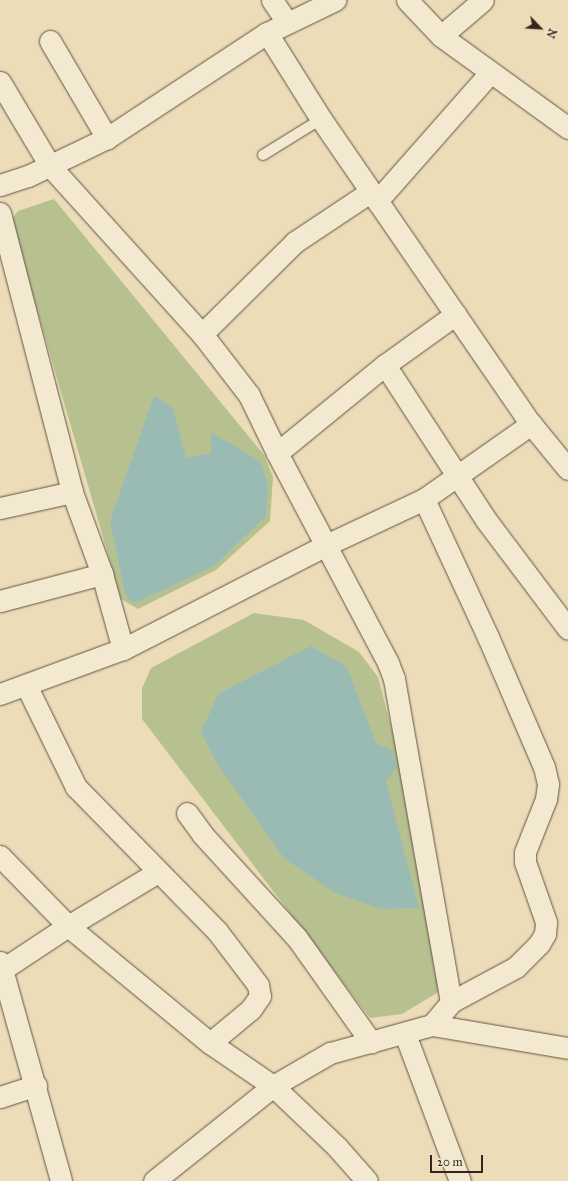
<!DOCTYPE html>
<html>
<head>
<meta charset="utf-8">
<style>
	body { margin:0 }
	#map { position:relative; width:568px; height:1181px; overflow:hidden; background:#ecddb8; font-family:"IM FELL Great Primer",serif }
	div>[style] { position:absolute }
	.green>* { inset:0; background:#b7c190 }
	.water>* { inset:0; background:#99bbb4 }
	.roads { filter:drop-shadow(0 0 1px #635244) drop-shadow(0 0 1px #635244) }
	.lane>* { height:10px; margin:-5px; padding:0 5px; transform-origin:5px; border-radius:5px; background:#f3e9d1 }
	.street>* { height:21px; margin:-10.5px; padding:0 10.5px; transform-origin:10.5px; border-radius:10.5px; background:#f3e9d1 }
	span { translate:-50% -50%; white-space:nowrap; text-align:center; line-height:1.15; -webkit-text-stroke:3.5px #f3e9d1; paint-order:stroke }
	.north { position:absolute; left:520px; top:8px; width:40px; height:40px; -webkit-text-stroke:3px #f3e9d1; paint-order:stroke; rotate:115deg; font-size:11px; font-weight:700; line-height:16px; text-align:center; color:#35241d }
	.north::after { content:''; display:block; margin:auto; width:14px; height:18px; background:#35241d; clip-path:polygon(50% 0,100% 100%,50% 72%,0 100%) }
	.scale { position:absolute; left:430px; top:1155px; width:53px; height:18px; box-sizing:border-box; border:2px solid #35241d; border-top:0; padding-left:5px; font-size:12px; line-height:14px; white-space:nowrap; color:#35241d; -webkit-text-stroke:3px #f3e9d1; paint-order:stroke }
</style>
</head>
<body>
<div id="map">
	<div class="green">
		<div style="clip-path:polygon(54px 199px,264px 455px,273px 477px,270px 521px,216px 570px,138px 609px,121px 599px,11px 220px,18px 211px)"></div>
		<div style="clip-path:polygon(254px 613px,304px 620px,359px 652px,378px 677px,455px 971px,450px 985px,402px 1014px,370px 1018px,142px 719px,142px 688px,151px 668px)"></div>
	</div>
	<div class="water">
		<div style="clip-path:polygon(154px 396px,173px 408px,186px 458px,211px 453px,211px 432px,261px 462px,268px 486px,266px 516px,214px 566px,137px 602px,131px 601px,125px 594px,110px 521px)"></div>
		<div style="clip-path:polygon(311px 646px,347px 667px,376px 743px,393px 751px,397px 767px,386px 781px,419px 908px,381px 909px,335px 893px,284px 858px,216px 762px,201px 732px,218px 694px)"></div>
	</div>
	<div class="roads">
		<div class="lane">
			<div style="left:263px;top:155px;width:68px;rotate:-31.8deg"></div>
		</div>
		<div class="street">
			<div style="left:272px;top:0;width:27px;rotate:56deg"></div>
			<div style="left:407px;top:0;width:50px;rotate:46.6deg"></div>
			<div style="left:441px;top:36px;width:157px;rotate:35.9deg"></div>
			<div style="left:267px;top:33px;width:102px;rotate:57.9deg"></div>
			<div style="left:321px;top:119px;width:370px;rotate:55.5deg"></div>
			<div style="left:441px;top:36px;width:55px;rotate:-40.6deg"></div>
			<div style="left:50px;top:41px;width:113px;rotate:59.6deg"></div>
			<div style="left:0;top:82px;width:98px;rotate:59.2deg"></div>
			<div style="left:50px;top:166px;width:227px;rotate:47.9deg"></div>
			<div style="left:202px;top:334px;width:77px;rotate:52.4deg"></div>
			<div style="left:249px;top:395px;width:64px;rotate:64.2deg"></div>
			<div style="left:277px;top:453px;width:238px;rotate:62.1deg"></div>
			<div style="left:388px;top:663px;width:17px;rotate:69deg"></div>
			<div style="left:394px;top:679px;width:328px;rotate:80deg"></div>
			<div style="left:0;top:185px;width:29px;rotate:-18deg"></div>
			<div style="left:28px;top:176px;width:88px;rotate:-25.7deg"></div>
			<div style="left:107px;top:138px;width:191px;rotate:-33.3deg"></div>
			<div style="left:267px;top:33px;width:76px;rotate:-25.9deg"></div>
			<div style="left:377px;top:201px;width:169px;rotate:-48.6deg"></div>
			<div style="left:0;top:213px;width:288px;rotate:75.5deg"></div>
			<div style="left:72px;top:492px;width:87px;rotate:69.9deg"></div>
			<div style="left:102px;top:574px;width:78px;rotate:74.4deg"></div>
			<div style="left:202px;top:334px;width:131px;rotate:-44.7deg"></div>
			<div style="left:295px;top:242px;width:90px;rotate:-33.7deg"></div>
			<div style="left:385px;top:365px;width:185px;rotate:56.9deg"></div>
			<div style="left:486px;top:520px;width:136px;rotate:53deg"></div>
			<div style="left:277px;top:453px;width:139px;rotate:-39.2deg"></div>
			<div style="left:385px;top:365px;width:87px;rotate:-35.7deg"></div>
			<div style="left:0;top:508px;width:74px;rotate:-12.5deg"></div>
			<div style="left:0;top:601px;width:106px;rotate:-14.8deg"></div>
			<div style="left:26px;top:685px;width:114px;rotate:63.9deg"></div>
			<div style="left:76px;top:787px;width:202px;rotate:45.6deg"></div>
			<div style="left:217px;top:931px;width:68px;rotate:52.8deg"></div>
			<div style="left:258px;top:985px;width:11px;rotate:80deg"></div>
			<div style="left:260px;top:996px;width:16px;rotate:125deg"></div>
			<div style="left:251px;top:1009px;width:53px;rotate:140.3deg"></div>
			<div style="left:0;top:694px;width:131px;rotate:-20.1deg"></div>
			<div style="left:123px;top:649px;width:228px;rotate:-27.1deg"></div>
			<div style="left:326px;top:545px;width:108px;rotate:-25.1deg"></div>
			<div style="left:424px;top:499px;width:131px;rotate:-35deg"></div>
			<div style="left:531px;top:424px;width:58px;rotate:50.6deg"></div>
			<div style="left:187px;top:813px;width:26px;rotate:54deg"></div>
			<div style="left:202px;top:834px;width:141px;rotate:47.6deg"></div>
			<div style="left:297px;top:938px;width:128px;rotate:54.6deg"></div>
			<div style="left:0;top:856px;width:98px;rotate:45.8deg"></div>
			<div style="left:68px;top:926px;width:184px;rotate:39.5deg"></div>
			<div style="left:210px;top:1043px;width:76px;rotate:34.3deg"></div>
			<div style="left:273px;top:1086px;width:88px;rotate:43.6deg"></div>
			<div style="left:337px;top:1147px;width:45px;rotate:48.6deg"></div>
			<div style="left:0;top:962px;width:227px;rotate:74.4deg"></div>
			<div style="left:0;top:971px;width:82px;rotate:-33.5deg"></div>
			<div style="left:68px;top:926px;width:105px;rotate:-31deg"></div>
			<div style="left:432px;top:1025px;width:138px;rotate:9.6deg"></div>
			<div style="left:405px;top:1034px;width:157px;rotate:69.5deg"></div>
			<div style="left:0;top:1097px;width:38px;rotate:-18deg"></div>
			<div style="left:154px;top:1181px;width:152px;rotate:-38.6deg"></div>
			<div style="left:273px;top:1086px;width:66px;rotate:-30.1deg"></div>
			<div style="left:330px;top:1053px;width:106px;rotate:-15.4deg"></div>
			<div style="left:432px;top:1025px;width:30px;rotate:-50deg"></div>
			<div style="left:451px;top:1002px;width:74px;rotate:-28.3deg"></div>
			<div style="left:516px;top:967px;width:33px;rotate:-45deg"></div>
			<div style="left:539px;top:944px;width:12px;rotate:-59deg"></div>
			<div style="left:545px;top:934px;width:12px;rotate:-85deg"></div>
			<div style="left:546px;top:922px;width:64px;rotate:-109.3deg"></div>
			<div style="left:525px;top:862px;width:10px;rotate:-90deg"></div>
			<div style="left:525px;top:852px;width:57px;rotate:-68.4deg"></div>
			<div style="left:546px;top:799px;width:15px;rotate:-82deg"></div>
			<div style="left:548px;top:784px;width:17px;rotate:-103deg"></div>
			<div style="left:544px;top:767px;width:142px;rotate:-113.3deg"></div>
			<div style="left:488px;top:637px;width:152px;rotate:-114.9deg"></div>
		</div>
	</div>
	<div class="north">N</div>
	<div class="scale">20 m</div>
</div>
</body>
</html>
